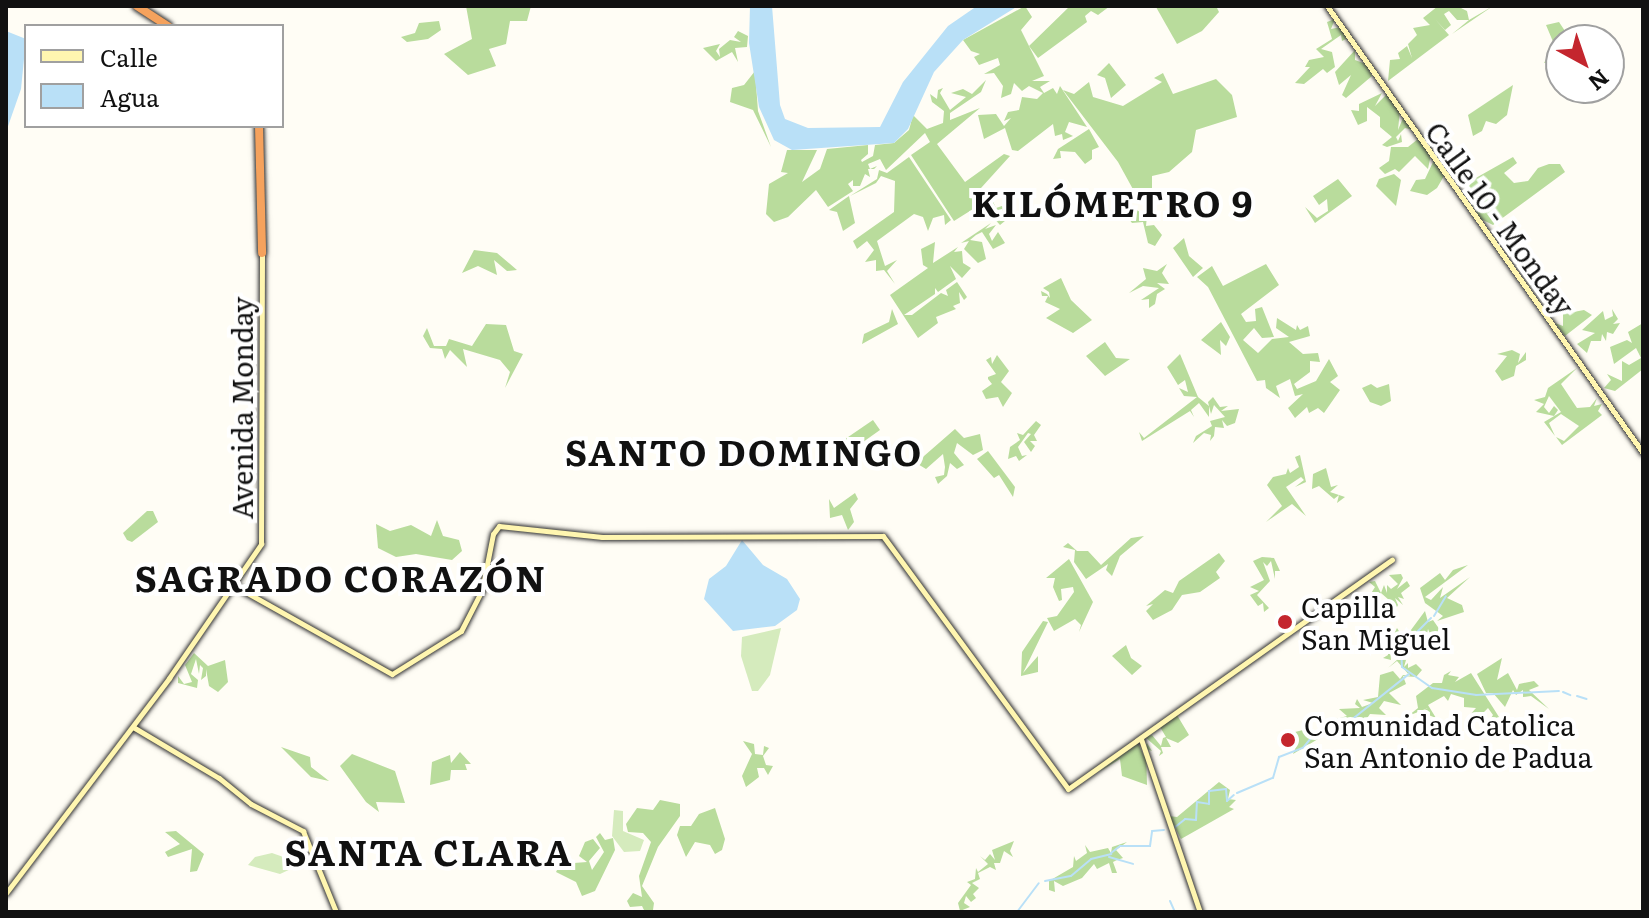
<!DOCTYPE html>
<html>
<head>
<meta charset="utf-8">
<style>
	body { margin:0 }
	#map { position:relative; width:1649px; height:918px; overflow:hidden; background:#fffdf5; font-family:Literata,serif }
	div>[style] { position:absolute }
	.green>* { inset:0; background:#d5ebbd }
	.forest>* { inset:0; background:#b9dc9c }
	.water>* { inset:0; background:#b9e0f7 }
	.stream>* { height:2px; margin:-1px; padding:0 1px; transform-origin:1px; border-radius:1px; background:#b9e0f7 }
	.roads { filter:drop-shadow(0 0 2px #333) drop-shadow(0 0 2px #333) }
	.secondary>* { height:5px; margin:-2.5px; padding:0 2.5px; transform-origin:2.5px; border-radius:2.5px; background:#fff6b0 }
	.highway>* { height:8px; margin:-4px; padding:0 4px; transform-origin:4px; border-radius:4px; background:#f5a25d }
	.dots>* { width:22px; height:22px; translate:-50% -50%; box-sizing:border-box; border:4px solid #fff; border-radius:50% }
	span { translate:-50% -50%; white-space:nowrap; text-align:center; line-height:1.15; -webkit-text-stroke:8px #fff; paint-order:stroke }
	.street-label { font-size:28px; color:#111 }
	.poi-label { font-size:28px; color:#111 }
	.left { translate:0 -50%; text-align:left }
	.district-label { font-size:36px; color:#111; font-weight:700; letter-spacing:2px }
	.frame { position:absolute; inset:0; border:8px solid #111; pointer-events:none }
	.legend { position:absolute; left:24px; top:24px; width:260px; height:104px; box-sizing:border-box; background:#fff; border:2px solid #a0a0a0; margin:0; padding:10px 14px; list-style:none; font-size:24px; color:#111 }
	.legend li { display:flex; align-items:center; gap:16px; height:40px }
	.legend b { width:40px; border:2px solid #a0a0a0 }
	.north { position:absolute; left:1545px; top:24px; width:80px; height:80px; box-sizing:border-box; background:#fff; border:2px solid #a0a0a0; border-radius:50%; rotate:140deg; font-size:22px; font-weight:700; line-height:32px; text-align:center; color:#111 }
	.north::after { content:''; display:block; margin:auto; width:28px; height:36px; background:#c4262e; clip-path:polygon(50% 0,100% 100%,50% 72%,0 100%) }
</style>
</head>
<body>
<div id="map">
	<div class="green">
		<div style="clip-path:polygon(781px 628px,770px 675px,758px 691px,752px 691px,741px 656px,742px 637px)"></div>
		<div style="clip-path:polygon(614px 810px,623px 811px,623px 831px,644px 840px,640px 851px,624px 852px,612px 836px)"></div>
		<div style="clip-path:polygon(272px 853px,289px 859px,293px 868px,280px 874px,248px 865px,255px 857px)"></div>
	</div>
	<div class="forest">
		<div style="clip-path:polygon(466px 6px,531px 6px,527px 21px,510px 21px,506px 44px,489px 49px,496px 66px,468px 75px,444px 54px,472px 39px)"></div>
		<div style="clip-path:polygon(1025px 6px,1032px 17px,1021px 30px,1044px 76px,1032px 81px,1050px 81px,1040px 87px,1044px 93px,1053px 88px,1057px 94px,1060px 86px,1087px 127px,1069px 122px,1065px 132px,1073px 136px,1063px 140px,1062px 134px,1055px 136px,1053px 124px,1018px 151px,1012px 150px,1005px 128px,984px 139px,978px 115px,996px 114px,1004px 126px,1011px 118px,1004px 121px,1008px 112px,1019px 110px,1022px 97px,1037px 99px,1043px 93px,1029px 86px,1022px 91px,1014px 83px,1011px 94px,1001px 98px,1003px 86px,994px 73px,984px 74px,1000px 65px,998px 58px,979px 65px,974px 57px,980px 54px,971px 51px,963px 40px)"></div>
		<div style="clip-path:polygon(1070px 6px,1110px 6px,1098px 15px,1091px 11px,1085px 16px,1087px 22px,1038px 58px,1029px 46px)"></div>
		<div style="clip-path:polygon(1216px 6px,1219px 12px,1202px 31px,1177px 44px,1156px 7px)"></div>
		<div style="clip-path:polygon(1438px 6px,1457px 6px,1467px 11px,1469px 20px,1493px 6px,1452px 34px,1469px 20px,1457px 20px,1449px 11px,1444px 14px,1451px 25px,1445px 30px,1435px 19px,1449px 35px,1388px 81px,1390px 60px,1400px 59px,1398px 53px,1407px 46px,1412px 58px,1408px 44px,1417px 35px,1413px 28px,1430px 25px,1423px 18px)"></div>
		<div style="clip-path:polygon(1335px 19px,1331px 29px,1341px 27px,1348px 38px,1342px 41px,1341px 35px,1321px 49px,1332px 52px,1335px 67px,1327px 73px,1323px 69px,1304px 84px,1295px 83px,1310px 67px,1305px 67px,1309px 60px,1324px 57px,1316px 49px,1332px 39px,1327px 22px)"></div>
		<div style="clip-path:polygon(439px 21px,441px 30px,428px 39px,407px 42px,401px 37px,415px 33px,419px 23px)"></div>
		<div style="clip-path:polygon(1559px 22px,1571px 40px,1561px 40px,1561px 69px,1553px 73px,1551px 62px,1544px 63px,1554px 44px,1546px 25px)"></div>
		<div style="clip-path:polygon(738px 31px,748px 36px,747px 47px,735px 48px,738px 62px,732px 52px,716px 61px,703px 48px,720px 44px,716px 51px,720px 57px,719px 49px,730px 40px,741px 42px,734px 37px)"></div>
		<div style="clip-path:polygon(1355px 50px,1355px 60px,1366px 64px,1372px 76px,1346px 98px,1342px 95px,1351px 75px,1339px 85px,1335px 72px)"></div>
		<div style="clip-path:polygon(1109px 63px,1126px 85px,1111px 98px,1105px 78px,1097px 75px)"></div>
		<div style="clip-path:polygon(755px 71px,758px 111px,771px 147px,753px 110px,730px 102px,732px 88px,744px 85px)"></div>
		<div style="clip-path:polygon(1163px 73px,1173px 94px,1216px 79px,1232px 95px,1237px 117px,1196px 130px,1192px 152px,1169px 172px,1152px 176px,1152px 199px,1140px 202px,1118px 162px,1063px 90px,1074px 94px,1089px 82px,1093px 97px,1123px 106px,1162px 82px,1154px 78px)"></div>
		<div style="clip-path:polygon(986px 80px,981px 92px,950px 113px,950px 120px,980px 108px,937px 144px,965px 182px,1004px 154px,1010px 156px,981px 188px,982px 199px,991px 197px,996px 208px,1002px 206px,1011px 216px,1000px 225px,981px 204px,954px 221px,911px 155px,930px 142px,925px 133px,886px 170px,880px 159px,868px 164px,870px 169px,877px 166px,874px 169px,868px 169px,870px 177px,865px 174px,860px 186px,853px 186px,853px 180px,848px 184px,853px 191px,828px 207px,816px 190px,788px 217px,774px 222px,766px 214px,769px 184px,788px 173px,781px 172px,787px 150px,817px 150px,802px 182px,820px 169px,827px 149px,868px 145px,868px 154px,861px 160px,862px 162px,873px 156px,875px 145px,894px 143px,909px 130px,913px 115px,927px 129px,943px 123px,944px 111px,932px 102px,930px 94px,937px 99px,938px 90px,943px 88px,940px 93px,950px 110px,966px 97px,951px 93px,963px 89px,972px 94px)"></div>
		<div style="clip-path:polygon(1513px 85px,1507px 115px,1496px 124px,1486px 121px,1482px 131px,1473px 136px,1468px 115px)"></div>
		<div style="clip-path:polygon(1382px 93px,1375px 106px,1387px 94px,1400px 110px,1398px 130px,1403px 118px,1414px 130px,1405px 128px,1396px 137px,1398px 141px,1401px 134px,1402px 142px,1387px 147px,1382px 145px,1392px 137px,1380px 127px,1380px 117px,1367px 107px,1367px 121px,1358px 125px,1351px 110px,1359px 111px,1359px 104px)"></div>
		<div style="clip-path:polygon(1089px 129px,1099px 147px,1092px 150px,1092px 159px,1085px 164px,1075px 152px,1060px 151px,1061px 158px,1053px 159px,1058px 149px)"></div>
		<div style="clip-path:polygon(1418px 139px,1431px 154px,1428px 169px,1415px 156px,1399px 172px,1395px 169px,1385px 174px,1379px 168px,1389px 161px,1391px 147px,1408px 147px)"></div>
		<div style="clip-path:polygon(909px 157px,951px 220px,945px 225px,944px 215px,933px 218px,928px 231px,923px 217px,914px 214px,877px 241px,885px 266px,897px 260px,887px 271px,895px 284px,884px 270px,876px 271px,876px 260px,865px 262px,874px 250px,867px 241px,857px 249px,853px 241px,894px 212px,895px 181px,881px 176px,876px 183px,850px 196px,877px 179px,879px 170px,887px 173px)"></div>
		<div style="clip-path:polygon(1513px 157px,1517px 163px,1504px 173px,1514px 183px,1528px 181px,1538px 168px,1549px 164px,1560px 164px,1565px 172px,1493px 225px,1481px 219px,1465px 192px,1474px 179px)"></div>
		<div style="clip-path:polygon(1434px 160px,1444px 176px,1437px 188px,1427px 195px,1410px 191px,1416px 180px,1425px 179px)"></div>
		<div style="clip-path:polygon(1394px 174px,1401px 180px,1396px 206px,1376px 186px,1379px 179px)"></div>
		<div style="clip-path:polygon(1338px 179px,1352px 196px,1315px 223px,1305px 207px,1317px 218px,1328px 211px,1327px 199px,1319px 205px,1313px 196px)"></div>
		<div style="clip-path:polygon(1127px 193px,1131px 207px,1144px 214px,1142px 218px,1147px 216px,1146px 226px,1154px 225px,1162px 235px,1155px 246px,1148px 243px,1143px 222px,1132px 223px,1119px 206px)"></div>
		<div style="clip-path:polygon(849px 196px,855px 223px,843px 231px,837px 212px,829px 210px)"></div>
		<div style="clip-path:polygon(991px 223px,985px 229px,996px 225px,989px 234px,992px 241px,998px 232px,1005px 243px,993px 249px,982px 232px,976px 235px,970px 240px,982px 242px,986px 259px,978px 263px,964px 249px,969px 241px,961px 243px)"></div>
		<div style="clip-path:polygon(1184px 238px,1189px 256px,1203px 268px,1193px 277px,1173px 248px)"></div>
		<div style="clip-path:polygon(935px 242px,933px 263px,958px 247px,954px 252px,962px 251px,963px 263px,971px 268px,962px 278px,950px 266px,956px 279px,938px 292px,935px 288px,935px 294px,904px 315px,912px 315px,941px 293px,948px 296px,946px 290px,957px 282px,967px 297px,964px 300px,959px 292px,960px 303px,953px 306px,956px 309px,936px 317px,938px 323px,918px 338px,890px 295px,928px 268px,923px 265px,921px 249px)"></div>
		<div style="clip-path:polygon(474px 250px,497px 253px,517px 270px,507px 271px,494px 260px,497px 275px,478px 266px,462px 273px)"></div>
		<div style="clip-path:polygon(1167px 264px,1162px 273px,1169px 284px,1157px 283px,1165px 289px,1157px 294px,1155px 304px,1149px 308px,1149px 299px,1141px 300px,1159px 288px,1143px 286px,1129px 293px,1146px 279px,1143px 268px,1157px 271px)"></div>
		<div style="clip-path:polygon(1266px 264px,1279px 285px,1241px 314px,1246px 322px,1256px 321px,1255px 309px,1262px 307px,1274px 337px,1262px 338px,1254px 328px,1243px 340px,1258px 353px,1272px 339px,1289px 337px,1276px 328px,1277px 318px,1296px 330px,1297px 325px,1300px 330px,1308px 326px,1310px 336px,1289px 342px,1303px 354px,1318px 353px,1320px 362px,1310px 361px,1310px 372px,1294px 384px,1297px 389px,1316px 381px,1329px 359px,1338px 376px,1330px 382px,1340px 390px,1324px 413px,1318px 408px,1309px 413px,1307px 407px,1295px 418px,1288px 408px,1303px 394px,1295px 396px,1290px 379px,1276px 386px,1280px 398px,1266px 388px,1265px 380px,1257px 381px,1208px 287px,1197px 277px,1212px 266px,1223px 286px)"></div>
		<div style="clip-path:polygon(1061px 278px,1071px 300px,1092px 320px,1073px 333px,1046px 318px,1060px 309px,1045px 302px,1048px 296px,1042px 296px,1041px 291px,1047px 294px,1050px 298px,1049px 292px,1043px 288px)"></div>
		<div style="clip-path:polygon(892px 309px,898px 324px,862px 344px,864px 334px,889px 322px)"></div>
		<div style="clip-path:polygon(1612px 309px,1618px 319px,1613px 324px,1620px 323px,1613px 334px,1607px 332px,1606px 341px,1602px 334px,1601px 341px,1591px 341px,1587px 353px,1577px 344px,1595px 333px,1582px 330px,1603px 311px,1605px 320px,1613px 316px)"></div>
		<div style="clip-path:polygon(1584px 310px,1592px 315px,1565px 336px,1555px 323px,1563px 326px,1563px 314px)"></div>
		<div style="clip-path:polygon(1221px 322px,1230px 337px,1226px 346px,1220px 340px,1221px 355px,1201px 340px)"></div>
		<div style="clip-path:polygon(1643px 323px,1643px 369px,1615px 391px,1604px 388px,1611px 380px,1607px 374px,1622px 381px,1622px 361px,1629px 365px,1641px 358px,1636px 348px,1614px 364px,1610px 347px,1627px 340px,1632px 343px,1628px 332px)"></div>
		<div style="clip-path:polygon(486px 324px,506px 325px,514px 351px,523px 354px,505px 388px,510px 372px,500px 360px,463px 349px,467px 367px,450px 350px,445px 359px,442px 349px,430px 348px,423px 336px,427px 328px,434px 346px,446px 346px,449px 339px,472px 346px)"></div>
		<div style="clip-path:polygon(1105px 342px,1116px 358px,1130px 359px,1105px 376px,1086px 356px)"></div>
		<div style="clip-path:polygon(1512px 350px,1520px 354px,1518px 363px,1526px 352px,1526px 360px,1516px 366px,1514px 376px,1502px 381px,1495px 371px,1507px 356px,1497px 354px)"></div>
		<div style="clip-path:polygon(1180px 354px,1198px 397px,1209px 406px,1209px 417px,1199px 403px,1191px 410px,1194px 417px,1190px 411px,1142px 441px,1139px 432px,1144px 438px,1197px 397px,1184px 396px,1179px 388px,1188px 392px,1185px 380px,1178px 385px,1167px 367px)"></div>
		<div style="clip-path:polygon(997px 355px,1009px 371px,1001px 382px,1012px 393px,1003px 407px,998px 397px,986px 399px,982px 391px,992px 384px,988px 379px,988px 377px,996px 374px,986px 360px,991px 357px,992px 364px)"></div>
		<div style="clip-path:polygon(1577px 368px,1561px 384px,1577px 408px,1590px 407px,1597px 398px,1594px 406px,1602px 404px,1598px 411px,1602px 415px,1562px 445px,1556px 437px,1564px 441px,1579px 426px,1561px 414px,1549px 423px,1555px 436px,1544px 422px,1561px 412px,1549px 396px,1544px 407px,1549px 413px,1554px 406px,1558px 410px,1554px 416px,1536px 412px,1544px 404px,1534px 400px,1545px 397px,1548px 388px)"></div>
		<div style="clip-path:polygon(1371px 384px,1377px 388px,1389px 384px,1391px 401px,1381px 406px,1370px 402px,1362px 388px)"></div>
		<div style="clip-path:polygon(1213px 397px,1220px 407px,1228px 406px,1221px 411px,1239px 409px,1235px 423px,1227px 426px,1222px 420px,1224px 428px,1215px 427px,1214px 436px,1210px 441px,1211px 435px,1204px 433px,1193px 443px,1196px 436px,1212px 426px,1210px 421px,1225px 417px,1214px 405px,1211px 414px,1208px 402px)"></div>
		<div style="clip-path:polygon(873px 420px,880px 430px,839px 459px,832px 448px)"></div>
		<div style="clip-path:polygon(1036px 421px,1041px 425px,1034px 435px,1037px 441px,1030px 441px,1035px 446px,1031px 452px,1024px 442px,1031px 434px,1028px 433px,1018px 447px,1022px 456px,1027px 455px,1019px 461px,1016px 456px,1008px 459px,1010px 447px,1020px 440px,1017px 433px,1023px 435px)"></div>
		<div style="clip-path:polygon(955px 429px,964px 438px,980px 434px,983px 450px,973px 455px,957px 443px,954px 453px,964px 465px,957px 469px,950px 463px,947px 476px,938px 484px,935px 477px,944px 475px,945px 467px,943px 454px,926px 469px,916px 463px)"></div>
		<div style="clip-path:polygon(988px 451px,1015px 487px,1013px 497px,999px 475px,994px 478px,977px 459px)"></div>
		<div style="clip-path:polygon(1300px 455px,1306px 482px,1295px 487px,1304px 480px,1301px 477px,1286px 487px,1306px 516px,1292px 504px,1266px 522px,1282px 506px,1267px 485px,1273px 477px,1286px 474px,1288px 468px,1290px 473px,1299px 467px,1295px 457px)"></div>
		<div style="clip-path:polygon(1326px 468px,1331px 487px,1338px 485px,1330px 492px,1345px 497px,1337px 503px,1339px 495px,1334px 499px,1319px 486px,1312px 489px,1313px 474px)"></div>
		<div style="clip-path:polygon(855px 493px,858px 499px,850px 509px,854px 522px,848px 530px,842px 515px,830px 518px,829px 499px,834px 508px)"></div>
		<div style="clip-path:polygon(147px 511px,153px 511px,158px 522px,132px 542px,127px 540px,123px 533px)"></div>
		<div style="clip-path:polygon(437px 520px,443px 536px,459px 540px,462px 551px,452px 560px,416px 554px,396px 557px,378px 548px,376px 524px,390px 531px,411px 525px,431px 536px)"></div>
		<div style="clip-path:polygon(1144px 536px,1120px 556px,1112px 576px,1106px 570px,1108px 564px,1086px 579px,1074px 562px,1075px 550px,1063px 547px,1068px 543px,1077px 551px,1088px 551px,1101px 565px,1131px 538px)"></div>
		<div style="clip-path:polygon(1219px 553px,1225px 561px,1216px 572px,1220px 578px,1200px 592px,1182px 595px,1172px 610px,1153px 620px,1146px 611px,1153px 604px,1146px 606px,1165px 590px,1173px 593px,1179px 581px)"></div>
		<div style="clip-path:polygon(1262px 557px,1274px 558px,1280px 571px,1275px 571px,1275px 579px,1271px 561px,1267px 566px,1263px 562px,1270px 581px,1257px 595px,1269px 608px,1264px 612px,1263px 603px,1258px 606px,1250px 595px,1259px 591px,1250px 587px,1264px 580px,1253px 561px)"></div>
		<div style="clip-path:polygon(1069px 559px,1093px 602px,1079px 632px,1081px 625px,1075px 619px,1054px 631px,1047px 618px,1057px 616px,1074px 592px,1073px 587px,1061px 589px,1062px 600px,1059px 601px,1053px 587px,1055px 578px,1046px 578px)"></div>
		<div style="clip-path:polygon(1468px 565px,1425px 597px,1431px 600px,1443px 587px,1440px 598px,1470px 577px,1447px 598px,1462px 605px,1464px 612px,1437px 621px,1443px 616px,1425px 603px,1420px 588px,1440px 573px,1445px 580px,1453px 570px)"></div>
		<div style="clip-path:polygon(1401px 574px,1403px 578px,1397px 589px,1407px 581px,1410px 586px,1401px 593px,1404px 599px,1398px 597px,1403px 605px,1395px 598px,1398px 605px,1397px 607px,1381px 593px,1374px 596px,1379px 599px,1375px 604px,1370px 595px,1375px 587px,1369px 582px,1375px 581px,1381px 593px,1384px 585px,1387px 593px,1387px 585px,1391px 589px,1398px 584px,1389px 575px)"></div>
		<div style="clip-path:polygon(1425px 611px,1428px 622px,1433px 620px,1440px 630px,1434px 640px,1439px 644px,1435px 646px,1428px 629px,1426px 638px,1414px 640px,1413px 646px,1394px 649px,1398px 657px,1390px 649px,1391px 660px,1383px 658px,1388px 655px,1387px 642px,1392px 647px,1395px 642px,1391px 640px,1397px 628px,1402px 636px,1408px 634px)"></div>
		<div style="clip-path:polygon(1043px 621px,1048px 622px,1023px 673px,1038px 656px,1038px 672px,1021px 676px,1022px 652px)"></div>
		<div style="clip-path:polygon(1126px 645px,1131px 658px,1142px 666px,1132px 675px,1112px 656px)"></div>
		<div style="clip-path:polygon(194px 653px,208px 666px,225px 660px,228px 682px,218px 692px,209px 686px,206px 669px,206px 676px,201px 680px,203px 668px,200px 665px,199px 674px,196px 659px,191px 674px,198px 680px,197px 688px,178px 683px,178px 676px,184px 684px,192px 682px,185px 665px)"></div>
		<div style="clip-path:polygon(1502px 658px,1497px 680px,1508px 673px,1517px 690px,1519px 684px,1534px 681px,1539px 686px,1529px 690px,1549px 709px,1531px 696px,1523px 697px,1523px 690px,1516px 695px,1513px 690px,1505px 707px,1493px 693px,1486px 693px,1477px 674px)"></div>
		<div style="clip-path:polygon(1398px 659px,1406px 660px,1404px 667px,1408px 663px,1408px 668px,1416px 664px,1422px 670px,1416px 677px,1403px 676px,1406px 684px,1389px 693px,1401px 705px,1384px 701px,1379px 708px,1386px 715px,1370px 714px,1363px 724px,1356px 718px,1341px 730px,1336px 719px,1347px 716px,1339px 709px,1360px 708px,1355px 704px,1357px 699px,1362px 707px,1373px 703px,1363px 700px,1378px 697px,1380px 675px,1393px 671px,1400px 679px,1403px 675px,1410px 676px,1397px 661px,1388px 668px)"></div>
		<div style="clip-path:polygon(1451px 671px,1448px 675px,1459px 677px,1455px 682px,1471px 673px,1499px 717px,1487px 724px,1493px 715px,1488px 708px,1479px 717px,1469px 716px,1476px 708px,1464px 707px,1464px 698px,1451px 694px,1448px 701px,1444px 696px,1428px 705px,1436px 718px,1421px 712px,1428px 708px,1408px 716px,1418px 708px,1416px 696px,1433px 683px,1442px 683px,1444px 675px)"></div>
		<div style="clip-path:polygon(1177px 715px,1189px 735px,1178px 743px,1166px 738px,1171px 747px,1161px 747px,1163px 753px,1159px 756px,1161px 751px,1145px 737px,1152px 735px,1161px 746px,1163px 738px,1166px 737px,1160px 727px)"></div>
		<div style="clip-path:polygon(1302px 725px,1311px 726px,1318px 739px,1293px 754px,1298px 742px,1291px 733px,1303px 730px)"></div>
		<div style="clip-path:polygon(743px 741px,754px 744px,755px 754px,763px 755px,764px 746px,769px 748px,763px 756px,766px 765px,773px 766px,768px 775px,764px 768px,757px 768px,759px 777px,746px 787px,742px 776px,752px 754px)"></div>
		<div style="clip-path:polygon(1138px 743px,1144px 756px,1147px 743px,1152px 751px,1146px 749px,1147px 785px,1122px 776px,1120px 759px,1099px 772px)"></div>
		<div style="clip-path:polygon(281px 747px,310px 757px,311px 767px,329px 781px,311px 777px)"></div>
		<div style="clip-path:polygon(460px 752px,471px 764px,465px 764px,467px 770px,451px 770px,450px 780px,430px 785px,432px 762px,450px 755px,451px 763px)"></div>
		<div style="clip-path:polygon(352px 754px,395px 771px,405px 803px,376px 802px,379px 812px,366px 802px,340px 766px)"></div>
		<div style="clip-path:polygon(1219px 782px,1230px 790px,1228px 799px,1236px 800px,1229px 807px,1234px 809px,1181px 839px,1169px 816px,1177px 817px)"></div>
		<div style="clip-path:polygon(660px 800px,680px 804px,680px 816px,658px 847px,642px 886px,654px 903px,653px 910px,645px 912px,642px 906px,630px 907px,627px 901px,633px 893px,642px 897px,639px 876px,651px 842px,643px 833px,628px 832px,626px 824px,637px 808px,653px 810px)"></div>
		<div style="clip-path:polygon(715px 808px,725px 839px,722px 850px,715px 854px,710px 845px,695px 842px,686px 857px,677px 835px,680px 826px,691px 826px,699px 814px)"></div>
		<div style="clip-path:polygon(176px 831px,204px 854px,197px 871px,190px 872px,192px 849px,168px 857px,165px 852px,180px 844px,165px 832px)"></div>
		<div style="clip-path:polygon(600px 833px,605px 840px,613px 838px,615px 850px,595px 891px,582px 896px,576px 882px,556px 872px,560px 864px,553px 855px,562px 853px,574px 863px,587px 862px,579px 856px,585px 842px,593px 839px,600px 848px,589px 861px,592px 870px,604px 852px,596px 837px)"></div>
		<div style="clip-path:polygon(1014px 841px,1010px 851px,1013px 857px,1004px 851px,1000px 863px,994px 863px,996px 870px,990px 867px,978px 873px,980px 879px,972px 883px,979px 888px,973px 894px,976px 898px,971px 902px,966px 896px,964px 903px,970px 907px,960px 911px,958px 903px,971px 885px,967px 882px,975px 879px,976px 868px,978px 872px,988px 864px,980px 856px,985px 860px,990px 854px,995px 860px,992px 850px)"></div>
		<div style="clip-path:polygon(1127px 842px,1116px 850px,1123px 858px,1117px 860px,1121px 868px,1117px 860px,1113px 862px,1117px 873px,1112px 873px,1109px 863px,1097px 869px,1094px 864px,1082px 878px,1063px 886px,1054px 881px,1055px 892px,1049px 890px,1049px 881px,1073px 867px,1074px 856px,1076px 861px,1087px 853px,1085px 845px,1090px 852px,1108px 848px,1111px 853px,1112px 847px)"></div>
	</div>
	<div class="water">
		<div style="clip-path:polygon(750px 6px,772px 6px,780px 105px,785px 119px,808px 128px,880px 127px,903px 82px,948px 26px,977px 6px,1018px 6px,963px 40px,934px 72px,908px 129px,894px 143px,792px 150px,774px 140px,759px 107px,749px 43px)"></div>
		<div style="clip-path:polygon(6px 31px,26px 39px,21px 89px,6px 132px)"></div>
		<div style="clip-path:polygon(742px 540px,763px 565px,787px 579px,800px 599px,797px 610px,775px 626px,733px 631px,704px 599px,709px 579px,726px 566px)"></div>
	</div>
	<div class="stream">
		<div style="left:1434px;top:616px;width:23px;rotate:-59deg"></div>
		<div style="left:1431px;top:618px;width:42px;rotate:135deg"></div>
		<div style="left:1401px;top:648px;width:19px;rotate:87deg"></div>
		<div style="left:1402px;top:667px;width:37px;rotate:35deg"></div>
		<div style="left:1432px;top:688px;width:45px;rotate:9deg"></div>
		<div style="left:1476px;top:695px;width:83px;rotate:-2.8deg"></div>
		<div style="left:1563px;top:692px;width:8px;rotate:23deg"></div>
		<div style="left:1577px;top:696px;width:10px;rotate:17deg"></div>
		<div style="left:1237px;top:793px;width:39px;rotate:-23deg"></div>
		<div style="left:1273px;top:778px;width:22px;rotate:-74deg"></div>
		<div style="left:1279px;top:757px;width:26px;rotate:-21deg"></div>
		<div style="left:1303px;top:748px;width:19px;rotate:-51deg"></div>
		<div style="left:1315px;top:733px;width:25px;rotate:-9deg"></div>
		<div style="left:1340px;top:729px;width:88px;rotate:-38.6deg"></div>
		<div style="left:1174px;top:828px;width:14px;rotate:-39deg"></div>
		<div style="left:1185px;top:819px;width:11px;rotate:5deg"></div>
		<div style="left:1196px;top:820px;width:18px;rotate:-87deg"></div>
		<div style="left:1197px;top:802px;width:12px;rotate:9deg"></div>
		<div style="left:1209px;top:804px;width:13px;rotate:-90deg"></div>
		<div style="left:1209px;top:791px;width:17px;rotate:-7deg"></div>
		<div style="left:1226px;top:789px;width:12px;rotate:85deg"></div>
		<div style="left:1227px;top:801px;width:9px;rotate:-41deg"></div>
		<div style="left:1111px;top:853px;width:11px;rotate:-38deg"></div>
		<div style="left:1120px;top:846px;width:30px"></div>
		<div style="left:1150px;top:846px;width:15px;rotate:-82deg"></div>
		<div style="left:1152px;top:831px;width:12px;rotate:-5deg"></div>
		<div style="left:1109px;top:857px;width:25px;rotate:16deg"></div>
		<div style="left:1045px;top:881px;width:26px;rotate:-11deg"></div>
		<div style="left:1071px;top:876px;width:26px;rotate:-40deg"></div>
		<div style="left:1091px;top:859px;width:21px;rotate:-14deg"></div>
		<div style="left:1170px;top:901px;width:12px;rotate:66deg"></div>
		<div style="left:1017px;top:912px;width:36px;rotate:-53deg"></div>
	</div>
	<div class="roads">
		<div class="secondary">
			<div style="left:1327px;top:6px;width:547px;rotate:54.74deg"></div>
			<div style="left:235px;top:586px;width:180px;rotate:29.3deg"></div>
			<div style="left:392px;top:674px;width:81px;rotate:-31.9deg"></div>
			<div style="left:461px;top:631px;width:46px;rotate:-62.9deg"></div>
			<div style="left:482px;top:590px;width:57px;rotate:-78.9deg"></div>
			<div style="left:493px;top:534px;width:10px;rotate:-53deg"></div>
			<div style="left:499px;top:526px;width:104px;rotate:6.1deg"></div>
			<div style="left:602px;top:537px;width:281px;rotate:-0.2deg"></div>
			<div style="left:883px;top:536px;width:313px;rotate:53.8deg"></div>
			<div style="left:1068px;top:789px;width:397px;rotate:-35.3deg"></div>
			<div style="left:133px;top:727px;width:100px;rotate:30.7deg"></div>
			<div style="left:219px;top:778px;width:41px;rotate:39.1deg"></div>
			<div style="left:251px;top:804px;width:59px;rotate:27.4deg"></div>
			<div style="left:303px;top:831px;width:87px;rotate:67.8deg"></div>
			<div style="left:1141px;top:739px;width:183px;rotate:71.2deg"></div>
			<div style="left:6px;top:893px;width:270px;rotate:-52.8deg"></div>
			<div style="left:169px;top:678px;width:163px;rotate:-55.5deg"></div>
			<div style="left:261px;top:544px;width:291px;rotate:-89.8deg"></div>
		</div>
		<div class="highway">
			<div style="left:137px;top:6px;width:37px;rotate:33deg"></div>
			<div style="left:259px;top:126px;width:127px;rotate:88.6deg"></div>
		</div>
	</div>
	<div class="dots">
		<div style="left:1285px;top:622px;background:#c4262e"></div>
		<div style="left:1288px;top:740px;background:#c4262e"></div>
	</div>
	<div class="street-label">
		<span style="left:1501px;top:218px;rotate:54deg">Calle 10 - Monday</span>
		<span style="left:241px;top:408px;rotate:-90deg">Avenida Monday</span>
	</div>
	<div class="poi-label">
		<span class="left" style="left:1301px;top:622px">Capilla<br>San Miguel</span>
		<span class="left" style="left:1304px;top:740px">Comunidad Catolica<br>San Antonio de Padua</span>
	</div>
	<div class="district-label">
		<span style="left:1113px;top:202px">KILÓMETRO 9</span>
		<span style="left:744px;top:451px">SANTO DOMINGO</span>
		<span style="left:341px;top:577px">SAGRADO CORAZÓN</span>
		<span style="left:429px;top:851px">SANTA CLARA</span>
	</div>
	<div class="frame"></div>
	<ul class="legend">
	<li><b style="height:10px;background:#fff6b0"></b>Calle</li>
	<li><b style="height:22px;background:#b9e0f7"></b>Agua</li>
	</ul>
	<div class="north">N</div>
</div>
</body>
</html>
